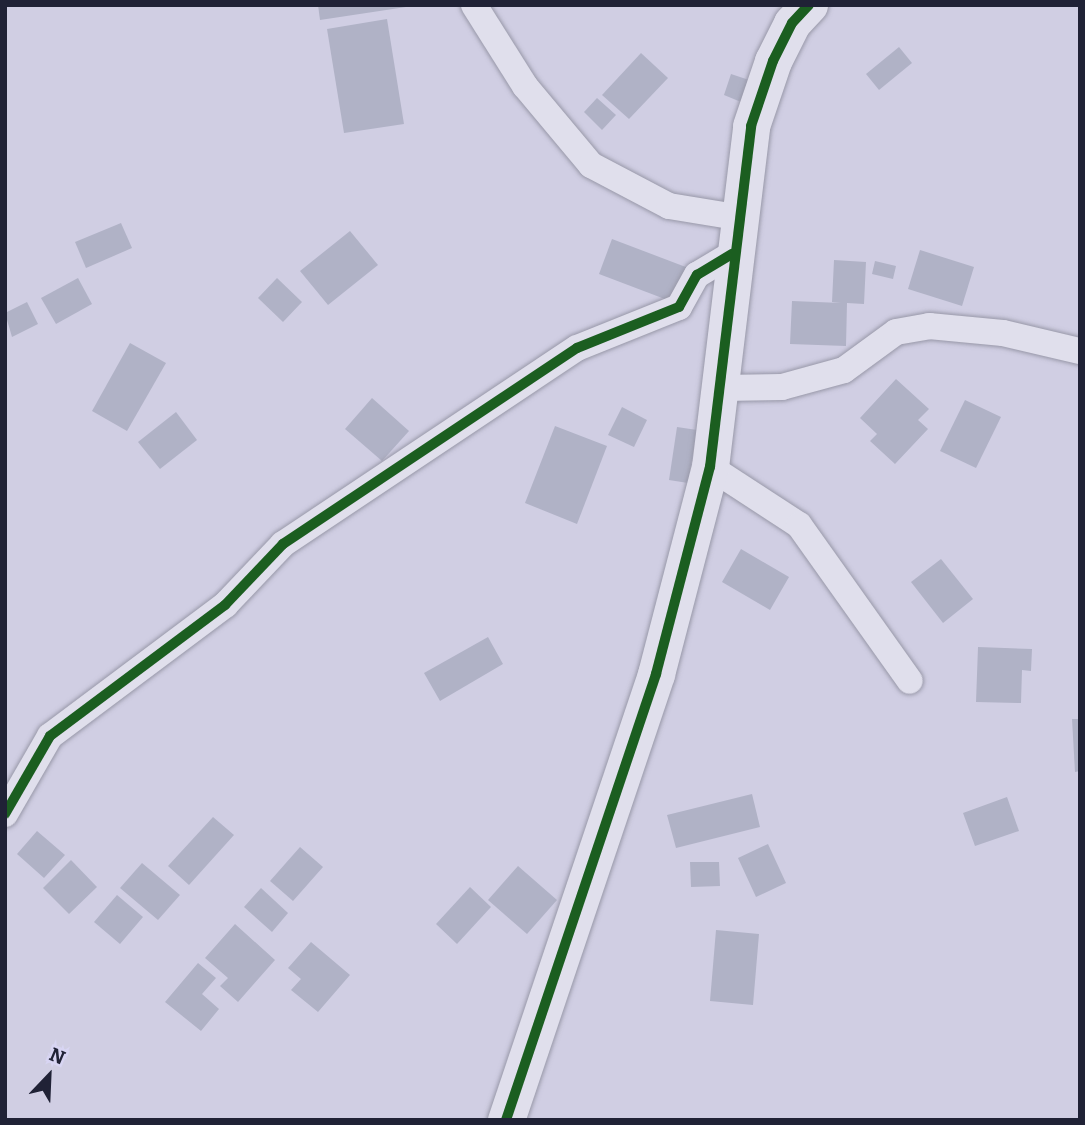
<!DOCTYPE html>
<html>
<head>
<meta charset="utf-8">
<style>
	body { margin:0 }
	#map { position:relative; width:1085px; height:1125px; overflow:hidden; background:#d0cee3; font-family:Bitter,serif }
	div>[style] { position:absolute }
	.building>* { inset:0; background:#b0b2c6 }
	.roads { filter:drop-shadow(0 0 2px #9898a8) drop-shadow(0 0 2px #9898a8) }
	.street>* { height:26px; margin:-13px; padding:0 13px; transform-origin:13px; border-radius:13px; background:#e0dfec }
	.secondary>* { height:37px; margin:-18.5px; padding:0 18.5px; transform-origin:18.5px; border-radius:18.5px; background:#e0dfec }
	.cycleway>* { height:10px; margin:-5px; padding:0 5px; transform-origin:5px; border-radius:5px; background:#1b5e20 }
	span { translate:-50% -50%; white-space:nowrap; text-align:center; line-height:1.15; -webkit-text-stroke:6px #d8d5f3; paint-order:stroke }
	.frame { position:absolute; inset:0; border:7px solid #202236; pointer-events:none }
	.north { position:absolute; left:14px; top:1041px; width:70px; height:70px; -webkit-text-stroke:5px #d8d5f3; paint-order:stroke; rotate:23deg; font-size:19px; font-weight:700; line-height:28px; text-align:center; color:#202236 }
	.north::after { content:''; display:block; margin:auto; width:24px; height:32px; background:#202236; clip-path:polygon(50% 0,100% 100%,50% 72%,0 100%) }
</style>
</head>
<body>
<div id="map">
	<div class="building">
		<div style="clip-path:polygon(318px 5px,406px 5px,406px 7px,320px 20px)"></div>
		<div style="clip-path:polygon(387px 19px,404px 124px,344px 133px,327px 29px)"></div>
		<div style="clip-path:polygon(899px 47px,912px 63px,879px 90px,866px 74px)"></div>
		<div style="clip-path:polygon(641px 53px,668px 78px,629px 119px,602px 95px)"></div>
		<div style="clip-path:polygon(731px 74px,749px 80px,741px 102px,724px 95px)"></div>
		<div style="clip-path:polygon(597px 98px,616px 115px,602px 130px,584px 112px)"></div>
		<div style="clip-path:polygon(121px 223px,132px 248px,86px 268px,75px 242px)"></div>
		<div style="clip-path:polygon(350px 231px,378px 265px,328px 305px,300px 271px)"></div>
		<div style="clip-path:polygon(612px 239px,691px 269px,678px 304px,599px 274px)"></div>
		<div style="clip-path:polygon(920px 250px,974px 267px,962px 306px,908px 289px)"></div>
		<div style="clip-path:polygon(834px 260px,866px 262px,864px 304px,847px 303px,846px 346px,790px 344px,792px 301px,841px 303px,832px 302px)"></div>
		<div style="clip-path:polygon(875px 261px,896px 266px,893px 279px,872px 274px)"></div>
		<div style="clip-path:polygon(78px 278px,92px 304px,56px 324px,41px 298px)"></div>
		<div style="clip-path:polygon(277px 278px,302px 302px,283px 322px,258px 298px)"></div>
		<div style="clip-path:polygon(27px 302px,38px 324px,12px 337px,5px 313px)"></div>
		<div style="clip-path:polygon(130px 343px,166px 363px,127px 431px,92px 411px)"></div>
		<div style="clip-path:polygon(896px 379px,929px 409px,918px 420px,928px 429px,895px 464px,870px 441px,877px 434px,860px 418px)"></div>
		<div style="clip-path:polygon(372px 398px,409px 431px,382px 461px,345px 429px)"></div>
		<div style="clip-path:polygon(965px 400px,1001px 417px,976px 468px,940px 451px)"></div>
		<div style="clip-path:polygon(622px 407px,647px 420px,634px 447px,608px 435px)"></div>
		<div style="clip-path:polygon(176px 412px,197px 440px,160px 469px,138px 442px)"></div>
		<div style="clip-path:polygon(555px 426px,607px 446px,577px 524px,525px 503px)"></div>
		<div style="clip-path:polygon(677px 427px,697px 430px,688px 483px,669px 480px)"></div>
		<div style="clip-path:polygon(741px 549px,789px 577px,770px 610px,722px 582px)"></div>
		<div style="clip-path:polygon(941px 559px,973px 599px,943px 623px,911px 582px)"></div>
		<div style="clip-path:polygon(488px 637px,503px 664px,440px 701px,424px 673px)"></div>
		<div style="clip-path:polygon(978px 647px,1032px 649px,1031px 671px,1022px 670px,1021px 703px,976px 702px)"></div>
		<div style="clip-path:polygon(1072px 719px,1080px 719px,1080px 771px,1075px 772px)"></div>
		<div style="clip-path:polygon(752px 794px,760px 827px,676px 848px,667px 815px)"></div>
		<div style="clip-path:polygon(1007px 797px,1019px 831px,975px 846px,963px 813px)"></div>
		<div style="clip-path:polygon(213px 817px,234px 835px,189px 885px,168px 866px)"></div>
		<div style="clip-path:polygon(37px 831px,65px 855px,44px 878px,17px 854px)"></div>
		<div style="clip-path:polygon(768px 844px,786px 883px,756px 897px,738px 858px)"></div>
		<div style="clip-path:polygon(300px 847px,323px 867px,293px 901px,270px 881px)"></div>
		<div style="clip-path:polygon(71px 860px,97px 887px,69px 914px,43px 888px)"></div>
		<div style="clip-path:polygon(690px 862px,719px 862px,720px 886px,691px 887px)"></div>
		<div style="clip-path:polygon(142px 863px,180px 895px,158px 920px,120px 888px)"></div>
		<div style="clip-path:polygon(518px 866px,557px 900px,527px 934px,488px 900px)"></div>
		<div style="clip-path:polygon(470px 887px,491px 907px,457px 944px,436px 924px)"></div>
		<div style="clip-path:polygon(261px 888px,288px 913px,272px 932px,244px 907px)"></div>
		<div style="clip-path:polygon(117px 895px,143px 917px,120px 944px,94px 922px)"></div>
		<div style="clip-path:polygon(235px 924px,275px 960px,238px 1002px,220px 986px,228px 978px,205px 958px)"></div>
		<div style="clip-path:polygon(716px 930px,759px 934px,753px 1005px,710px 1001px)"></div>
		<div style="clip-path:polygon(311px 942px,350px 975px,318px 1012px,291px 990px,301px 979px,288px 968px)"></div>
		<div style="clip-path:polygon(198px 963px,216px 978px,202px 994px,219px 1009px,201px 1031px,165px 1002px)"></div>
	</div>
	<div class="roads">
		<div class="street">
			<div style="left:474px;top:5px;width:96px;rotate:57.8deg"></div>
			<div style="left:525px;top:86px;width:103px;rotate:50.1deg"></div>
			<div style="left:591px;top:165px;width:88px;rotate:27.7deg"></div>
			<div style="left:669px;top:206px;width:68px;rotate:9.3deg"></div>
			<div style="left:723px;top:388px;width:59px;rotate:-1deg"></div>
			<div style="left:782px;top:387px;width:64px;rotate:-15.3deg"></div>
			<div style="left:844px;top:370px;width:64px;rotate:-36.2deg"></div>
			<div style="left:896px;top:332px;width:34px;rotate:-10deg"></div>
			<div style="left:929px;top:326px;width:74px;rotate:5.4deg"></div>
			<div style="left:1003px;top:333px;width:79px;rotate:13.2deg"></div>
			<div style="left:710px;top:467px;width:106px;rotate:33.1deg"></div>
			<div style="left:799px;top:525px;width:191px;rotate:54.6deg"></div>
			<div style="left:5px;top:814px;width:90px;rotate:-60deg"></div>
			<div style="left:50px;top:736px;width:219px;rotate:-36.8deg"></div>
			<div style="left:225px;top:605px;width:84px;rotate:-46.4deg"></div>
			<div style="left:283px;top:544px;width:353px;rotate:-33.7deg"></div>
			<div style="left:577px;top:348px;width:110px;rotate:-21.9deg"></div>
			<div style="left:679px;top:307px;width:37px;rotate:-61deg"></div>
			<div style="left:697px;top:275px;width:41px;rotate:-31deg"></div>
		</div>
		<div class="secondary">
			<div style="left:506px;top:1120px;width:471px;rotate:-71.4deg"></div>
			<div style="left:656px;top:674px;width:214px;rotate:-75.4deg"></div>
			<div style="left:710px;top:467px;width:343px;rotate:-83.1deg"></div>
			<div style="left:751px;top:126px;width:69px;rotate:-71.3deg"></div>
			<div style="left:773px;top:61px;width:42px;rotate:-63.4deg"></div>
			<div style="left:792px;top:23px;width:25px;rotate:-47deg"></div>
		</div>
	</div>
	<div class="cycleway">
		<div style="left:5px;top:814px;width:90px;rotate:-60deg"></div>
		<div style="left:50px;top:736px;width:219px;rotate:-36.8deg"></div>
		<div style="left:225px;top:605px;width:84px;rotate:-46.4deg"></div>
		<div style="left:283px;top:544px;width:353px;rotate:-33.7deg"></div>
		<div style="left:577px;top:348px;width:110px;rotate:-21.9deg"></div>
		<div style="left:679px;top:307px;width:37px;rotate:-61deg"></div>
		<div style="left:697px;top:275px;width:41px;rotate:-31deg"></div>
		<div style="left:506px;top:1120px;width:471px;rotate:-71.4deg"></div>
		<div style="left:656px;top:674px;width:214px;rotate:-75.4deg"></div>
		<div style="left:710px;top:467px;width:343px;rotate:-83.1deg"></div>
		<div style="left:751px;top:126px;width:69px;rotate:-71.3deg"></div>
		<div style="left:773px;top:61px;width:42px;rotate:-63.4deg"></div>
		<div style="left:792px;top:23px;width:25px;rotate:-47deg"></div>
	</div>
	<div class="frame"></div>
	<div class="north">N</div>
</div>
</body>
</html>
